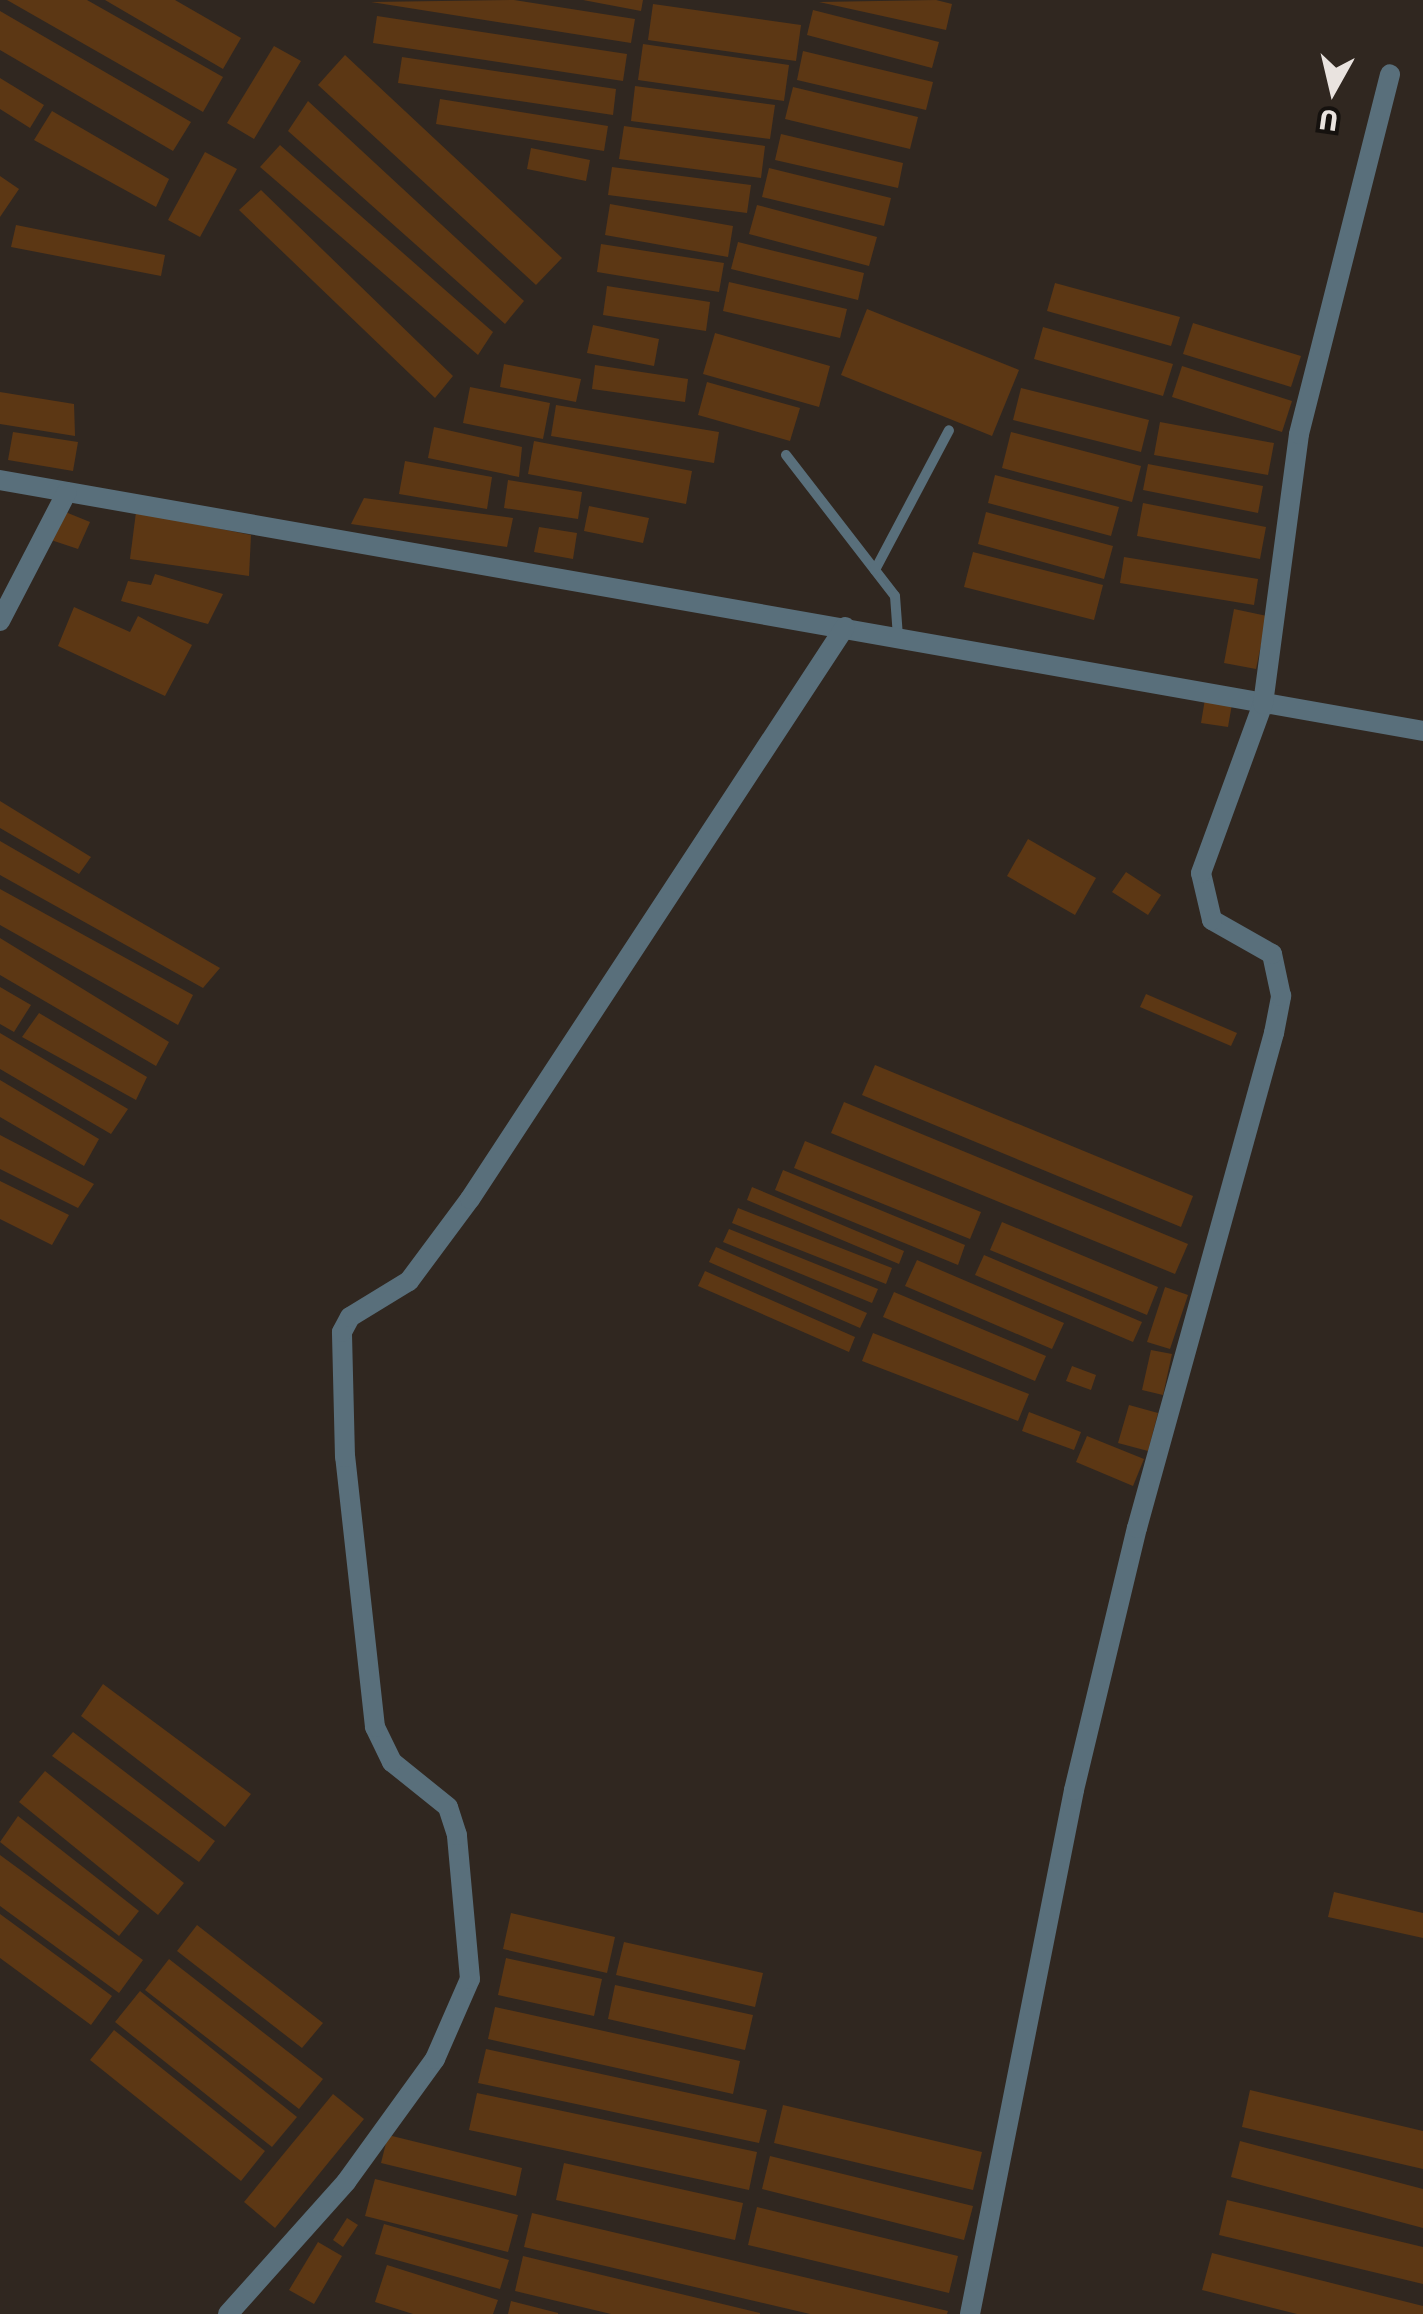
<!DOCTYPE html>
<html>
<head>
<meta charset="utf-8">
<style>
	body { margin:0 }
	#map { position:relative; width:1423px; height:2314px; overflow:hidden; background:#302720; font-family:"Fira Sans",sans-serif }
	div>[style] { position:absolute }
	.building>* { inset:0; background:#5c3714 }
	.lane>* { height:10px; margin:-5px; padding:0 5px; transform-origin:5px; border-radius:5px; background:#596f7b }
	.street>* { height:20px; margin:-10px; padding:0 10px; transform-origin:10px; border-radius:10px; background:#596f7b }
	span { translate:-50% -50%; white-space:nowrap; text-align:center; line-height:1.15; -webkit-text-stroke:8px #15110e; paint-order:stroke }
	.north { position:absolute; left:1283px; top:40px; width:100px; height:100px; -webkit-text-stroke:8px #15110e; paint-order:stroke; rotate:188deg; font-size:28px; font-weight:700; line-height:40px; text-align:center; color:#e9e3df }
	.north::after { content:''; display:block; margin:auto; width:35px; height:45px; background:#e9e3df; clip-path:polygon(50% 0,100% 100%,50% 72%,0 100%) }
</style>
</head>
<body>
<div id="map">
	<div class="building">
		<div style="clip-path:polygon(7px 0,87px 0,223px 77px,203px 112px)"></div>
		<div style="clip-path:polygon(105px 0,175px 0,241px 38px,223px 69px)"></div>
		<div style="clip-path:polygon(514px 0,635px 19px,631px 43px,371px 2px)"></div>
		<div style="clip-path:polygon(583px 0,643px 0,641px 11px)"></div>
		<div style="clip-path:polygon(936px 0,952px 4px,946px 30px,819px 2px)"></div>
		<div style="clip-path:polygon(653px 4px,801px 25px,796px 61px,648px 40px)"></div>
		<div style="clip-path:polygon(813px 10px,939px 42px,932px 68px,807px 35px)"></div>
		<div style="clip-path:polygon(0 11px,191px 122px,173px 151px,0 50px)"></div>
		<div style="clip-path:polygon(377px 16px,627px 54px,623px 81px,373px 43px)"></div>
		<div style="clip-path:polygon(643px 44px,789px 65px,784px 101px,638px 80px)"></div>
		<div style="clip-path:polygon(274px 46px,301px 61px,254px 139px,227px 123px)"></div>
		<div style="clip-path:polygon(803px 51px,933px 82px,926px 110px,797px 80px)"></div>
		<div style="clip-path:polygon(345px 55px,562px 258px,536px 285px,318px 85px)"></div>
		<div style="clip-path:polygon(402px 57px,616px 89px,613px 115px,398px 83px)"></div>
		<div style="clip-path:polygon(0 78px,44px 105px,30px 128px,0 109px)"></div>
		<div style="clip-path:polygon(635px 86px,775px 105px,770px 139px,631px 121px)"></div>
		<div style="clip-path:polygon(793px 87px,918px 117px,910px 149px,785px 119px)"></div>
		<div style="clip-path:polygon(440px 99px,608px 126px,604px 151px,436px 124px)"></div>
		<div style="clip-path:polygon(308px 101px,524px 301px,505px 324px,288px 131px)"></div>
		<div style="clip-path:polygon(52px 111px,169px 179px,156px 207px,34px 140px)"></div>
		<div style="clip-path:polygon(624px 126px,765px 146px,761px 178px,619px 159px)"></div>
		<div style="clip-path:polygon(781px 134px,903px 163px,898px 188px,775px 160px)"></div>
		<div style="clip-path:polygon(280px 145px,493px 332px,478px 355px,260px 167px)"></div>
		<div style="clip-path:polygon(531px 148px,590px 160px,586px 181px,527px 169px)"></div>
		<div style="clip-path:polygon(205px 152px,237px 169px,200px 237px,168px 220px)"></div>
		<div style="clip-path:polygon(612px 167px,751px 185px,747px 213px,608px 195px)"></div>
		<div style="clip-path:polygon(769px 168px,891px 198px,884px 226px,762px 197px)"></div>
		<div style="clip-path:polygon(0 176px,19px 189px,0 217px)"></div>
		<div style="clip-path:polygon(261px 190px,453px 376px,435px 398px,239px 210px)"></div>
		<div style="clip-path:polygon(610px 204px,733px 226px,728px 257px,605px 235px)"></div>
		<div style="clip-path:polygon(757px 205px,877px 237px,869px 266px,749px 234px)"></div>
		<div style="clip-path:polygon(16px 225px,165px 255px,161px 276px,11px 247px)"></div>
		<div style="clip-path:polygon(738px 242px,864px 273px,858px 300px,731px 269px)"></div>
		<div style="clip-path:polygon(601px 244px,724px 263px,719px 292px,597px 272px)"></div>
		<div style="clip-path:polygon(729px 282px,847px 309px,840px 338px,723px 311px)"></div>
		<div style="clip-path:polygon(1055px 283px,1180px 317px,1171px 346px,1047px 311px)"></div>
		<div style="clip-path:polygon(607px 286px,710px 302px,706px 331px,603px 315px)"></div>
		<div style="clip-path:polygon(867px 309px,1019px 370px,992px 436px,841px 375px)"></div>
		<div style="clip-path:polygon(1193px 323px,1301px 356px,1291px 387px,1183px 354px)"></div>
		<div style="clip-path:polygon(593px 325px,659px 339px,654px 366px,587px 353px)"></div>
		<div style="clip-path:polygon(1043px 327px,1173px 364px,1163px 396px,1034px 359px)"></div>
		<div style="clip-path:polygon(715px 333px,830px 366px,819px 407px,703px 374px)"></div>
		<div style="clip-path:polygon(504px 364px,581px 379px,576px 402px,500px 387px)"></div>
		<div style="clip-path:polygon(595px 365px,688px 379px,685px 402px,592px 389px)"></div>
		<div style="clip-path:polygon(1182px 366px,1292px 401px,1282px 432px,1172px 397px)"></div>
		<div style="clip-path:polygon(707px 382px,800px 408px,790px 441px,698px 415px)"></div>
		<div style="clip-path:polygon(470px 387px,550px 403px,543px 439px,463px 423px)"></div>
		<div style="clip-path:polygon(1021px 388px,1149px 420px,1141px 452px,1013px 420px)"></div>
		<div style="clip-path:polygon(0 392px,74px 404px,75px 436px,0 424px)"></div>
		<div style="clip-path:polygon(556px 405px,719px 432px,714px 463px,551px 436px)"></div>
		<div style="clip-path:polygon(1160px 422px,1274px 443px,1268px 475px,1154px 455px)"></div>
		<div style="clip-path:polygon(434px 427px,522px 447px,519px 477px,428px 458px)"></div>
		<div style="clip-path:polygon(13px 432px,78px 442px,73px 471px,8px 460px)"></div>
		<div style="clip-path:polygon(1011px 432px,1141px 466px,1132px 502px,1002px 468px)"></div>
		<div style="clip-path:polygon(534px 441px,692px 471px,686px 504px,528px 474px)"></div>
		<div style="clip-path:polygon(405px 461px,492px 477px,487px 509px,399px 494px)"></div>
		<div style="clip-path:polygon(1148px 464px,1263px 486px,1258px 513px,1143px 490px)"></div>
		<div style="clip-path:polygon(995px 475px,1119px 507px,1111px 536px,988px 503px)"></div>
		<div style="clip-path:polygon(508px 480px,582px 492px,578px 519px,504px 508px)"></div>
		<div style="clip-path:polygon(364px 498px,513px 518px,507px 547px,351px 524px)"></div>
		<div style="clip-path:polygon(1143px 503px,1266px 527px,1260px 559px,1137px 536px)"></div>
		<div style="clip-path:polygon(589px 506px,649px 518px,643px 543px,584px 531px)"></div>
		<div style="clip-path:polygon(63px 511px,90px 522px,78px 549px,48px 539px)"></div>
		<div style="clip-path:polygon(136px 512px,251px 535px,249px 576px,130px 559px)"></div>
		<div style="clip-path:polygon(986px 512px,1113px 546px,1104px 579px,978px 544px)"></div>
		<div style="clip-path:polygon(539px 527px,577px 533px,573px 559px,534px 552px)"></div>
		<div style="clip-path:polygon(973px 552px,1103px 585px,1094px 620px,964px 587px)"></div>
		<div style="clip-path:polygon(1124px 557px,1258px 579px,1254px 605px,1120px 583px)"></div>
		<div style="clip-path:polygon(155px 574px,223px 594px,208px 624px,121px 601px,128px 581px,151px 585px)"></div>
		<div style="clip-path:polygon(74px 607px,130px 632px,138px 616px,192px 645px,165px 696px,58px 646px)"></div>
		<div style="clip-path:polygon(1234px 609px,1267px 616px,1256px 669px,1224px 663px)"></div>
		<div style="clip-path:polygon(1205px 699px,1232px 704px,1228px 727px,1201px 723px)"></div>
		<div style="clip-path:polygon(0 801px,91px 857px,79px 874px,0 828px)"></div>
		<div style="clip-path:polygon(1028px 839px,1096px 878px,1075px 915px,1007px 876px)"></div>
		<div style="clip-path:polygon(0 841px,220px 968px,203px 988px,0 875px)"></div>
		<div style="clip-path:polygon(1126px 872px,1161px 895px,1148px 915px,1112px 892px)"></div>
		<div style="clip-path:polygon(0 889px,193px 995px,178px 1025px,0 925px)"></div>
		<div style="clip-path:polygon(0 938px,169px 1042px,156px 1066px,0 975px)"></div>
		<div style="clip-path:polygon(0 987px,31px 1005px,14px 1032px,0 1024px)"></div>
		<div style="clip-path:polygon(1146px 994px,1237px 1033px,1231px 1046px,1140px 1007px)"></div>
		<div style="clip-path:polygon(39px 1013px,147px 1077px,136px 1100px,22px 1037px)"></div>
		<div style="clip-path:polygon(0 1033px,128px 1109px,111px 1134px,0 1069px)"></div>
		<div style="clip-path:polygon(875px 1065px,1193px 1196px,1181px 1227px,862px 1095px)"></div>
		<div style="clip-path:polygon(0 1080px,99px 1139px,84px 1166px,0 1117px)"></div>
		<div style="clip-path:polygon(844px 1102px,1188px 1244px,1175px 1274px,831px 1133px)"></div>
		<div style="clip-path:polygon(0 1135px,94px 1184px,78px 1208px,0 1169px)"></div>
		<div style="clip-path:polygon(805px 1141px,981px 1212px,970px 1239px,794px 1168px)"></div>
		<div style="clip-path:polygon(783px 1170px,965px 1245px,958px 1265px,775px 1190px)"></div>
		<div style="clip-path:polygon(0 1181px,69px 1215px,52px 1245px,0 1219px)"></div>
		<div style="clip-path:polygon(752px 1187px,904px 1251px,899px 1264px,747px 1200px)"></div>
		<div style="clip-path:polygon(738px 1208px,892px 1268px,886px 1284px,732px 1223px)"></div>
		<div style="clip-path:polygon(1002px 1222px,1158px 1287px,1147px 1315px,990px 1250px)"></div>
		<div style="clip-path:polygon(729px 1229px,878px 1289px,872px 1303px,723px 1242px)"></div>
		<div style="clip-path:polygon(716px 1247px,867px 1313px,860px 1328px,709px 1262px)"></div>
		<div style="clip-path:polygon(984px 1255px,1142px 1322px,1133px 1342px,975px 1275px)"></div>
		<div style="clip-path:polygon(917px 1260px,1064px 1323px,1052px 1349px,905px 1286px)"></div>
		<div style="clip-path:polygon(705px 1271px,855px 1337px,849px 1352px,698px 1286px)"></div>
		<div style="clip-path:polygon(1165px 1287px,1188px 1295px,1170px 1349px,1147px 1342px)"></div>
		<div style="clip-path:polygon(894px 1292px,1046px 1356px,1035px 1381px,883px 1317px)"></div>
		<div style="clip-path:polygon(873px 1333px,1029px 1394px,1018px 1421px,862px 1361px)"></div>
		<div style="clip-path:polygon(1151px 1350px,1172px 1354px,1163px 1395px,1142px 1390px)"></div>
		<div style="clip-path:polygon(1072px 1366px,1096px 1375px,1091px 1390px,1066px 1381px)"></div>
		<div style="clip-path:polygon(1129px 1405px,1158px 1413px,1148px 1451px,1118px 1443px)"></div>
		<div style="clip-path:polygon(1029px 1412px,1081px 1432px,1074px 1450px,1022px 1431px)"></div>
		<div style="clip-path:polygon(1087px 1436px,1144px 1459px,1133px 1486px,1076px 1462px)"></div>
		<div style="clip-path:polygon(103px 1684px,251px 1794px,225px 1827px,81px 1716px)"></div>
		<div style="clip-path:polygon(73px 1732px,215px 1841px,199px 1862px,52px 1756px)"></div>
		<div style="clip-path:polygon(45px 1771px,184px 1883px,158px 1915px,19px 1802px)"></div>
		<div style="clip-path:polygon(18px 1816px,139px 1911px,119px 1936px,0 1842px)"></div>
		<div style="clip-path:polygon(0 1855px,143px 1960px,119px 1993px,0 1906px)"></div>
		<div style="clip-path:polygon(1334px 1892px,1423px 1913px,1423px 1938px,1328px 1917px)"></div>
		<div style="clip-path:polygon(511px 1913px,615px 1937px,607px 1973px,503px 1949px)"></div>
		<div style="clip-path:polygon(0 1914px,112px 1996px,91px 2025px,0 1958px)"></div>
		<div style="clip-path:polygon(197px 1925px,323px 2023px,302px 2048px,177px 1951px)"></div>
		<div style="clip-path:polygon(624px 1942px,763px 1973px,755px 2007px,616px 1975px)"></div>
		<div style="clip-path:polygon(506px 1958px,602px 1979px,594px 2016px,498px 1995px)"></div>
		<div style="clip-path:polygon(169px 1959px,323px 2079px,299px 2109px,145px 1990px)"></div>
		<div style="clip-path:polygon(615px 1985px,753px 2015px,745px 2050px,608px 2019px)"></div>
		<div style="clip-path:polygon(140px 1991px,297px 2117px,272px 2147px,115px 2022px)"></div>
		<div style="clip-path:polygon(495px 2007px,740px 2061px,733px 2094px,488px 2039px)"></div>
		<div style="clip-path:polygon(114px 2030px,265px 2151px,241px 2181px,90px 2060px)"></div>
		<div style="clip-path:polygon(486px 2049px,767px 2110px,759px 2143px,478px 2083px)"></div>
		<div style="clip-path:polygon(1250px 2090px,1423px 2131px,1423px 2169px,1242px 2127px)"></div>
		<div style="clip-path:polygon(477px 2093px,757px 2152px,749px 2190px,469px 2130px)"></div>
		<div style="clip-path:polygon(333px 2094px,364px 2119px,275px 2228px,244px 2202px)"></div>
		<div style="clip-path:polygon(783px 2105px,982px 2152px,973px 2190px,774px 2143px)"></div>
		<div style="clip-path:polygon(388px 2135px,522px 2168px,516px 2196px,381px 2163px)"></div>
		<div style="clip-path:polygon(1240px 2141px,1423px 2189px,1423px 2228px,1231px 2177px)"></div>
		<div style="clip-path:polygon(770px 2156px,973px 2206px,964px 2240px,762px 2189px)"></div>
		<div style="clip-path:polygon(564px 2163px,743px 2203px,735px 2240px,556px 2200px)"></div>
		<div style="clip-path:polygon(375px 2179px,518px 2215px,508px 2252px,365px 2216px)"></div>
		<div style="clip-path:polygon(1227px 2200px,1423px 2247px,1423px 2284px,1219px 2235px)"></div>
		<div style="clip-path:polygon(757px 2207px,958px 2256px,949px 2293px,748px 2245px)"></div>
		<div style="clip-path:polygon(532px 2213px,948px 2311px,947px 2314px,810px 2314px,524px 2247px)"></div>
		<div style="clip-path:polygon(347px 2218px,358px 2225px,343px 2247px,333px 2240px)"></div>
		<div style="clip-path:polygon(384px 2224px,509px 2260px,500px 2289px,375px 2254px)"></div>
		<div style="clip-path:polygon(318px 2242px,342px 2256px,314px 2304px,289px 2290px)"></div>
		<div style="clip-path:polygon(1212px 2253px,1423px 2306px,1423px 2314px,1297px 2314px,1202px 2290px)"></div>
		<div style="clip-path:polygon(523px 2256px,760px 2313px,760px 2314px,611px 2314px,515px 2291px)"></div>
		<div style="clip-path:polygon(387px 2265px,498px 2300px,493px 2314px,413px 2314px,375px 2302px)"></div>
		<div style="clip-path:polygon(511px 2301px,558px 2313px,558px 2314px,508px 2314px)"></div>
	</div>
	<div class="lane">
		<div style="left:786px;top:455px;width:178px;rotate:52.3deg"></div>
		<div style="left:895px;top:596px;width:41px;rotate:85.8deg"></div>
		<div style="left:875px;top:570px;width:158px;rotate:-62.1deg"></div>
	</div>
	<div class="street">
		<div style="left:0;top:480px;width:1445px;rotate:10deg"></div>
		<div style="left:0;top:621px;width:145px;rotate:-62.6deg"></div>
		<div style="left:228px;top:2314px;width:177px;rotate:-48.2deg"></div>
		<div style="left:346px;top:2182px;width:152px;rotate:-54.1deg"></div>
		<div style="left:435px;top:2059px;width:87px;rotate:-66.4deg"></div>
		<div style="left:470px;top:1979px;width:145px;rotate:-95.2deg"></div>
		<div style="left:457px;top:1835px;width:29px;rotate:-108deg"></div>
		<div style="left:448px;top:1807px;width:72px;rotate:-141.2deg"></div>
		<div style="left:392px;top:1762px;width:39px;rotate:-116deg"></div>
		<div style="left:375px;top:1727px;width:272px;rotate:-96.3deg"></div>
		<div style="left:345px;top:1457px;width:125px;rotate:-91.4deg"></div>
		<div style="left:342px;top:1332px;width:17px;rotate:-62deg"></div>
		<div style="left:350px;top:1317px;width:69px;rotate:-31.4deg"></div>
		<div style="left:409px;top:1281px;width:102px;rotate:-53.4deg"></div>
		<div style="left:470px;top:1199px;width:684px;rotate:-56.75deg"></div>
		<div style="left:970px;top:2314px;width:534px;rotate:-78.77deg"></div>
		<div style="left:1074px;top:1790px;width:269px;rotate:-76.5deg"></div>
		<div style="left:1137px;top:1528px;width:514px;rotate:-74.53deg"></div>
		<div style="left:1274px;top:1033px;width:38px;rotate:-79deg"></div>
		<div style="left:1281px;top:996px;width:43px;rotate:-102.1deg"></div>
		<div style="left:1272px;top:954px;width:69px;rotate:-150.5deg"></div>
		<div style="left:1212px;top:920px;width:48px;rotate:-103.2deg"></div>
		<div style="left:1201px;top:873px;width:180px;rotate:-69.9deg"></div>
		<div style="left:1263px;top:704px;width:272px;rotate:-82.4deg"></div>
		<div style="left:1299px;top:434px;width:371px;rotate:-75.8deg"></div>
	</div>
	<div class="north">U</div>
</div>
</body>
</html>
